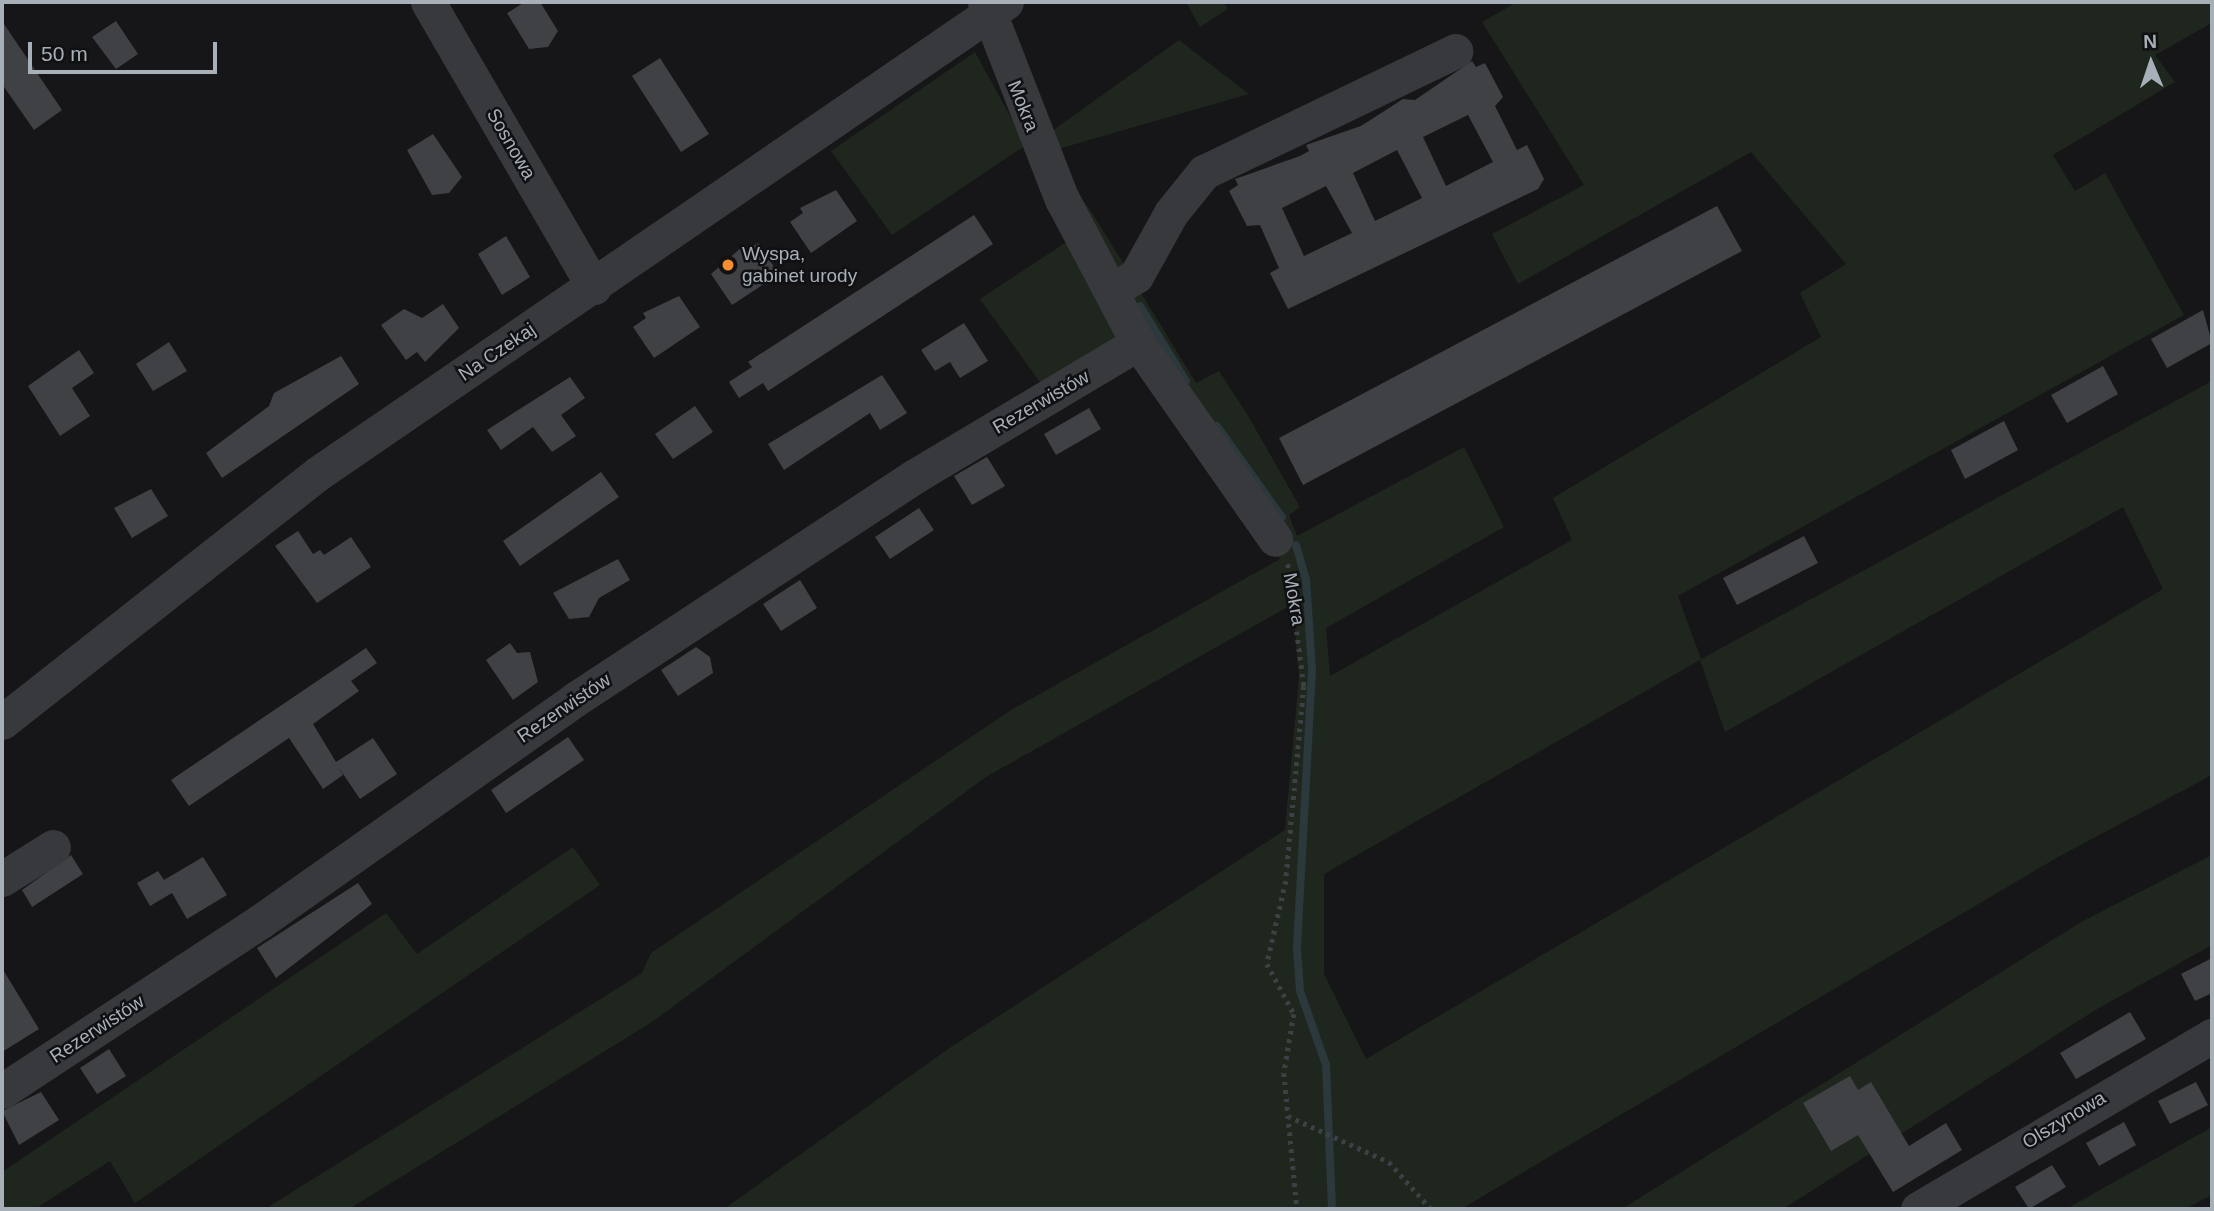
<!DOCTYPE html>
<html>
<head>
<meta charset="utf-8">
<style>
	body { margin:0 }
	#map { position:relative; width:2214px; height:1211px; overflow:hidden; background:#161618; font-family:Arial,sans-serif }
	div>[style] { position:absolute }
	.green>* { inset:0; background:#1e261e }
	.stream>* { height:8px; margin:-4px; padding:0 4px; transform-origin:4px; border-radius:4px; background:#2b383c }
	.building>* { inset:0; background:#404145 }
	.path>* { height:4.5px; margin-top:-2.25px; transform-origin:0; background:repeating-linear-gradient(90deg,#3d4044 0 3.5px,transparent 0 8.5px) }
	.minor>* { height:35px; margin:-17.5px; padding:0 17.5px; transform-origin:17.5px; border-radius:17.5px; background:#37393d }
	.dots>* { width:19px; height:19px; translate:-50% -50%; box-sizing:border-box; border:4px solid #111113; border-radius:50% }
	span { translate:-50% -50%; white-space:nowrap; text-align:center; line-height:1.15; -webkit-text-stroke:5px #111113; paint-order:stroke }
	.street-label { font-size:19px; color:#a7b0b8 }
	.poi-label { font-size:19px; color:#a7b0b8 }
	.left { translate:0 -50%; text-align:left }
	.frame { position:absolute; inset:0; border:4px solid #a7b0b8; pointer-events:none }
	.north { position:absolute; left:2116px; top:28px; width:70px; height:70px; -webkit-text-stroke:5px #111113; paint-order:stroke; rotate:358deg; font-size:19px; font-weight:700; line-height:28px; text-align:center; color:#a7b0b8 }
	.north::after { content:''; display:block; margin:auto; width:24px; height:32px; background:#a7b0b8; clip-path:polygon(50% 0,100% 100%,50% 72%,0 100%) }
	.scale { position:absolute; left:28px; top:42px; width:189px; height:32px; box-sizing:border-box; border:4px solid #a7b0b8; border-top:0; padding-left:9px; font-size:21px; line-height:24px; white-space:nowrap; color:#a7b0b8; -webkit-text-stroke:5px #111113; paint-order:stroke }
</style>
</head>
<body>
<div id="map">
	<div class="green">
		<div style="clip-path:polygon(1186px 2px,1224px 2px,1228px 9px,1200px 27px)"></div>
		<div style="clip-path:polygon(evenodd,1517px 2px,2212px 2px,2212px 23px,2155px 55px,2175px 82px,2053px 155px,2075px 191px,2105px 173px,2184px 315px,1678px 596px,1701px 659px,2212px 381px,2212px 775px,2058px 857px,1461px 1209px,724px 1209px,948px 1049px,1285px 830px,1299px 677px,1293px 604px,986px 777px,652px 1022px,349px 1209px,265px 1209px,642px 973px,651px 953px,1011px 710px,1280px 559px,1170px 400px,1128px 300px,1138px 288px,1196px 383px,1219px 371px,1247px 414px,1300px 507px,1289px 515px,1297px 536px,1464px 447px,1504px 527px,1326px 628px,1330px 676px,1572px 540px,1553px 498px,1821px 337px,1800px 293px,1846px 264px,1751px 152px,1518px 284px,1492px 234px,1584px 185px,1482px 22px,1517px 2px,2123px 507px,2163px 589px,1366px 1059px,1324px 974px,1324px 874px,1700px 660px,1725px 732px,2123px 507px)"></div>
		<div style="clip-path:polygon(1179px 40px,1249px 94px,1058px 149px,1052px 131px)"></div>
		<div style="clip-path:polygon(975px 52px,1026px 145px,892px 235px,831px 151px)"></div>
		<div style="clip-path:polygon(1072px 184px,1094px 216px,1127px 269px,1115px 275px)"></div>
		<div style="clip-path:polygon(1071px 239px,1121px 336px,1042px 385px,980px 299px)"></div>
		<div style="clip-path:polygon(573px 847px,600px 885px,135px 1203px,110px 1161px,35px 1209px,2px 1209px,2px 1172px,386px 913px,417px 954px)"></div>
		<div style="clip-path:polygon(2212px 855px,2212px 945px,2097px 1009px,1783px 1209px,1622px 1209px,2081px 922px)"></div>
		<div style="clip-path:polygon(2212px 1127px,2212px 1195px,2185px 1209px,2066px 1209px)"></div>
	</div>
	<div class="stream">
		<div style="left:1140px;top:306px;width:88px;rotate:58.5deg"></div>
		<div style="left:1217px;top:426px;width:112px;rotate:54.5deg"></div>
		<div style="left:1296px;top:545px;width:35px;rotate:74deg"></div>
		<div style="left:1306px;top:579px;width:91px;rotate:86.2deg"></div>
		<div style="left:1312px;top:670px;width:278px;rotate:93.1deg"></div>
		<div style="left:1297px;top:948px;width:43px;rotate:86deg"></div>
		<div style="left:1300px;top:991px;width:78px;rotate:70.6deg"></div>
		<div style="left:1326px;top:1065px;width:144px;rotate:87.6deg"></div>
	</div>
	<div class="building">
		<div style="clip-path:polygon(525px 2px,540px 2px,558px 31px,548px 47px,529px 49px,507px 13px)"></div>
		<div style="clip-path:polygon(2px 21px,62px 110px,34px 130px,2px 84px)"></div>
		<div style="clip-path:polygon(116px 21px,138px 54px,116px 69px,92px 37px)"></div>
		<div style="clip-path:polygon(660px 58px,709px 134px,681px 152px,632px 76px)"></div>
		<div style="clip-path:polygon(evenodd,1472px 61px,1476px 67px,1485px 63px,1503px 97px,1495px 106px,1517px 150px,1527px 145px,1544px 179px,1538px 189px,1288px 309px,1270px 273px,1279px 268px,1260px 225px,1247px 226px,1229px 191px,1238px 185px,1235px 179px,1300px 156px,1309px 151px,1306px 145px,1361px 126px,1403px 99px,1415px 100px,1472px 61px,1468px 115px,1493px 162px,1446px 186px,1423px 137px,1468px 115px,1472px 61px,1397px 150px,1422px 198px,1375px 221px,1353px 173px,1397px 150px,1472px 61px,1326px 186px,1352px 233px,1304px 256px,1282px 208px,1326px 186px)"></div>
		<div style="clip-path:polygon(433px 134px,462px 177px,449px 193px,432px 195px,407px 150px)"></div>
		<div style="clip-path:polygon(836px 190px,857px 221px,811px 253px,790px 222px,803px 213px,800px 208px)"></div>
		<div style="clip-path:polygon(1717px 206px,1742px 251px,1303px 485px,1279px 438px)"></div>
		<div style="clip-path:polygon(974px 215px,993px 244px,768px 391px,763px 383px,739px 398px,729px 382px,752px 367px,748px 362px)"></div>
		<div style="clip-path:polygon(506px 236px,530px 277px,502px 295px,478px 254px)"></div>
		<div style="clip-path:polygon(758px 243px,779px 274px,732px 305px,711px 274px,742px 247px,745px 251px)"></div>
		<div style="clip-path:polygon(679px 296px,700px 327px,654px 358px,633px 327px,646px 318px,643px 313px)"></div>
		<div style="clip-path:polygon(443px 304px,459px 328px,425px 362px,417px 352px,406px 360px,381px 325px,404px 309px,422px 318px)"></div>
		<div style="clip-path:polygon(2203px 310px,2212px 343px,2167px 368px,2151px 339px)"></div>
		<div style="clip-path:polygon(964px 323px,988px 361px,960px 378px,950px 362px,935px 371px,921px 350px)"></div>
		<div style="clip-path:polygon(169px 342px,187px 371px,153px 391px,136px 364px)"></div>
		<div style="clip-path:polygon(79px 350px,94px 373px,72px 388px,90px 416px,60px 436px,28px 386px)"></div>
		<div style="clip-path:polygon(341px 356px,359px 384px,222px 478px,206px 453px,269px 406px,274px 393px)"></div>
		<div style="clip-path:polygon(2103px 366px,2118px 394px,2067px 423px,2051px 395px)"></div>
		<div style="clip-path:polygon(882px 375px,907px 413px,880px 430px,870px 413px,784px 470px,768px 444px)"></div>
		<div style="clip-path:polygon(570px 377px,585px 398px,561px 415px,576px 436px,552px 452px,533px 427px,501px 450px,487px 430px)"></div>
		<div style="clip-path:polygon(695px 406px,713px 432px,673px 459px,655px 434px)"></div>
		<div style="clip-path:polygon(1089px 408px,1101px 429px,1056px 455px,1044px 434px)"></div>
		<div style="clip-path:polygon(2004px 421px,2018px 450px,1965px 479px,1951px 450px)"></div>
		<div style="clip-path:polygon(987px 457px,1005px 486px,972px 505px,954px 476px)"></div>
		<div style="clip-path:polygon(601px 472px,619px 497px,520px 566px,503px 541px)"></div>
		<div style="clip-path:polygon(151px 489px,168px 516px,132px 538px,114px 508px)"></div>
		<div style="clip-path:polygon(919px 508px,934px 530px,890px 559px,875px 537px)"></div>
		<div style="clip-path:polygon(298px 531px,313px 554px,320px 550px,324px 555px,351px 537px,371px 567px,317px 603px,275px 546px)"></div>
		<div style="clip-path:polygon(1804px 536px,1818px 563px,1737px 605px,1723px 578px)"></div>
		<div style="clip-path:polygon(618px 559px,630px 580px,599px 598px,589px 617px,569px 619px,553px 593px)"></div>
		<div style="clip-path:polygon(800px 580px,817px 608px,781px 631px,763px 604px)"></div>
		<div style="clip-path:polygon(510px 643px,517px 653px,530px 652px,538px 682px,513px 700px,486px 660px)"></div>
		<div style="clip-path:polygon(696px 647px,710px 657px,713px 673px,678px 696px,661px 670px)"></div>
		<div style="clip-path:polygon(366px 648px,377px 663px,351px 681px,359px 691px,313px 724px,336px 762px,373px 738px,397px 774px,360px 799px,339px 768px,343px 775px,323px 789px,289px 738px,189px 806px,171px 780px)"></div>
		<div style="clip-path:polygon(568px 737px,584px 760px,506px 813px,491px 790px)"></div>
		<div style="clip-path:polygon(71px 855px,83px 874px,32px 907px,22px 890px)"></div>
		<div style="clip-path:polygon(203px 857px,227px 895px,187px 919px,172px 893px,150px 906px,137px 883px,158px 871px,164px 880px)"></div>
		<div style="clip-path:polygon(358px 883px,372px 904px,276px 978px,257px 948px)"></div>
		<div style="clip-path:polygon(2212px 958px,2212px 993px,2195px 1001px,2181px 974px)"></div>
		<div style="clip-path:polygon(2px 968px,39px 1029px,2px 1052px)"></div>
		<div style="clip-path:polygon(2130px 1012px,2146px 1039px,2076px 1079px,2060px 1053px)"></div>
		<div style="clip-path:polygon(109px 1049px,126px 1076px,97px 1094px,80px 1068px)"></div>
		<div style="clip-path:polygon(1850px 1076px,1858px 1090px,1871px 1082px,1909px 1146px,1946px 1123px,1962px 1150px,1893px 1192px,1858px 1135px,1831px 1151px,1803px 1103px)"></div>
		<div style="clip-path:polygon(2196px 1082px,2208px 1105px,2170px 1124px,2158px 1101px)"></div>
		<div style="clip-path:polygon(41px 1092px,59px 1120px,19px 1145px,2px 1111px)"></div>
		<div style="clip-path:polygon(2124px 1122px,2136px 1145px,2099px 1166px,2086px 1143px)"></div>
		<div style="clip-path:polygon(2052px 1165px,2066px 1187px,2029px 1209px,2015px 1187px)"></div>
	</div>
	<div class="path">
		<div style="left:1288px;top:564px;width:123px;rotate:82.5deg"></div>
		<div style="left:1304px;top:686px;width:196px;rotate:95.3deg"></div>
		<div style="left:1286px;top:881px;width:85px;rotate:102.9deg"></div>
		<div style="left:1267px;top:964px;width:57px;rotate:61.6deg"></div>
		<div style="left:1294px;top:1014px;width:60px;rotate:99.6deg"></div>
		<div style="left:1284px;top:1073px;width:137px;rotate:84.5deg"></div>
		<div style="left:1288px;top:1116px;width:111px;rotate:24.5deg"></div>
		<div style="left:1389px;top:1162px;width:63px;rotate:48.2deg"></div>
	</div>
	<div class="minor">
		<div style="left:428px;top:2px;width:330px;rotate:59.8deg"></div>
		<div style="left:985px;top:2px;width:212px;rotate:68.7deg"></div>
		<div style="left:1062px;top:199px;width:163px;rotate:62.2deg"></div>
		<div style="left:1138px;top:343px;width:239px;rotate:55deg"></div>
		<div style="left:1111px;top:291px;width:29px;rotate:-31deg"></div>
		<div style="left:1136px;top:276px;width:72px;rotate:-60.9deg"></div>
		<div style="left:1171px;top:213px;width:53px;rotate:-51.2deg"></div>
		<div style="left:1204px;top:172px;width:279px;rotate:-25.7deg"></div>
		<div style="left:2px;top:722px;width:401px;rotate:-38.2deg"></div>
		<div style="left:317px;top:474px;width:835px;rotate:-34.41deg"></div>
		<div style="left:2px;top:879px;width:60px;rotate:-32.1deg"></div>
		<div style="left:2px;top:1091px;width:310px;rotate:-33.3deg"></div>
		<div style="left:261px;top:921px;width:383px;rotate:-35.2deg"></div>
		<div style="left:574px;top:700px;width:408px;rotate:-33.3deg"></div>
		<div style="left:915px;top:476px;width:260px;rotate:-30.8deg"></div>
		<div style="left:1918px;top:1209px;width:341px;rotate:-30.5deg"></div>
	</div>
	<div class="dots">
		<div style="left:728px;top:265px;background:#f78d2f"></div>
	</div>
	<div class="street-label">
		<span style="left:1023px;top:106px;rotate:68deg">Mokra</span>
		<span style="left:511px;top:144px;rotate:60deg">Sosnowa</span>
		<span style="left:497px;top:352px;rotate:-34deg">Na Czekaj</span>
		<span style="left:1041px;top:402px;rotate:-30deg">Rezerwistów</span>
		<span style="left:1294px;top:599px;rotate:80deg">Mokra</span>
		<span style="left:564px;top:708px;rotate:-34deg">Rezerwistów</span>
		<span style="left:97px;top:1029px;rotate:-33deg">Rezerwistów</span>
		<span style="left:2064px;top:1120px;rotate:-31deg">Olszynowa</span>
	</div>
	<div class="poi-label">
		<span class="left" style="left:742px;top:265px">Wyspa,<br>gabinet urody</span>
	</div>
	<div class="frame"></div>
	<div class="north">N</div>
	<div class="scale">50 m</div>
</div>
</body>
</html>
